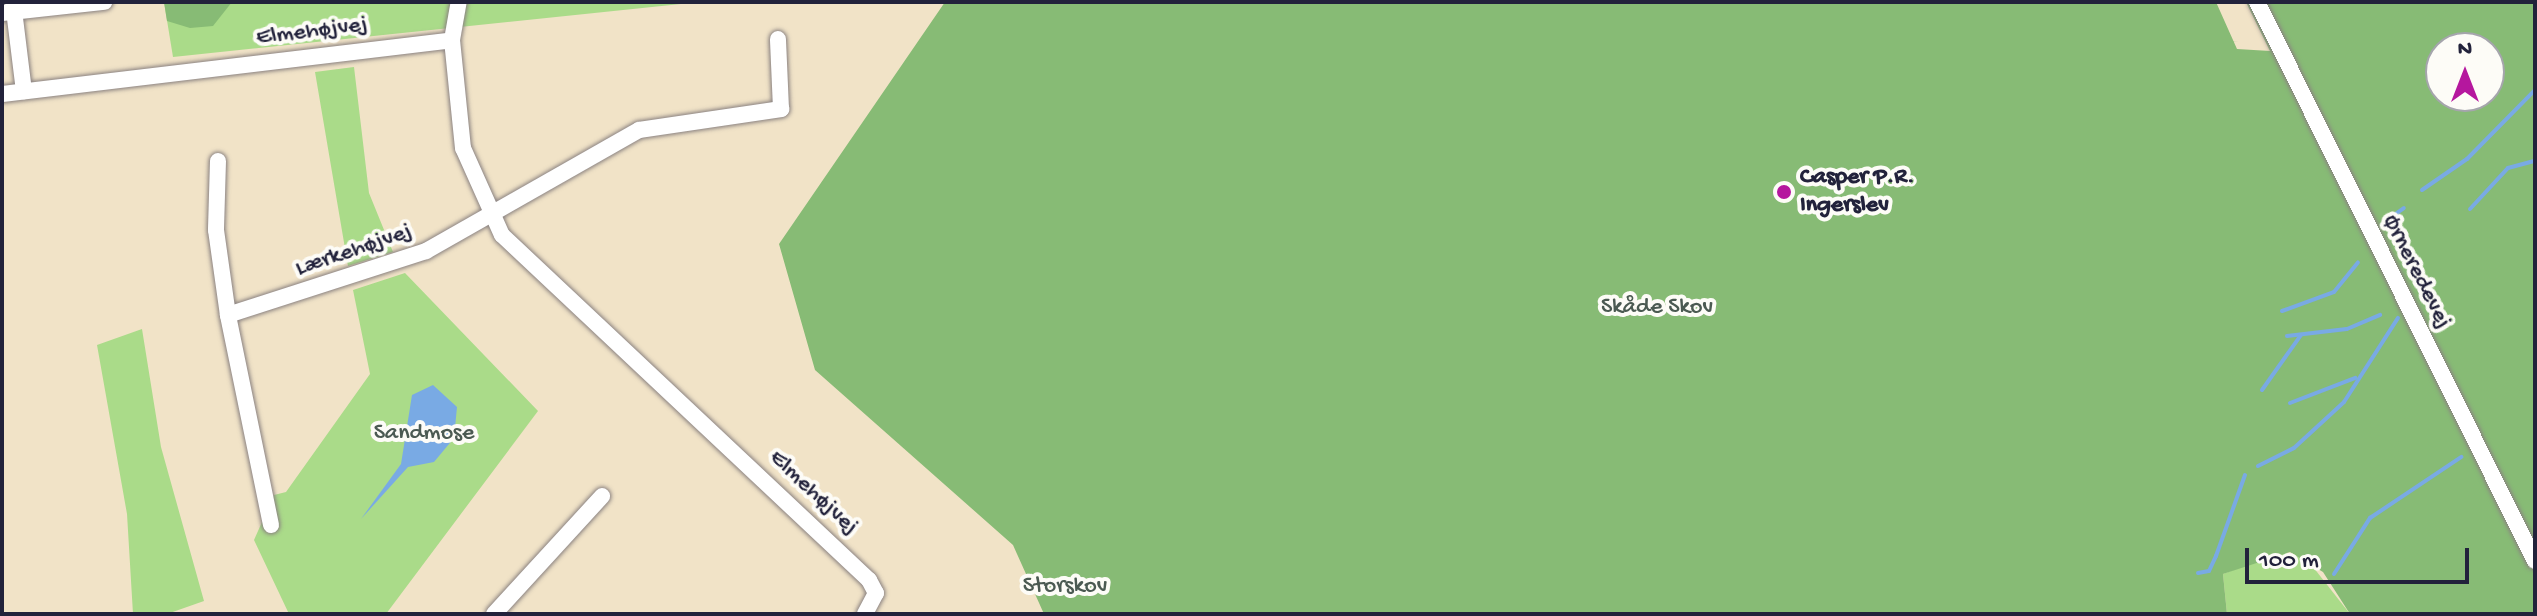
<!DOCTYPE html>
<html>
<head>
<meta charset="utf-8">
<style>
	body { margin:0 }
	#map { position:relative; width:2537px; height:616px; overflow:hidden; background:#f1e3c7; font-family:"Gochi Hand",sans-serif }
	div>[style] { position:absolute }
	.green>* { inset:0; background:#aadb89 }
	.forest>* { inset:0; background:#87bb75 }
	.water>* { inset:0; background:#79aae4 }
	.stream>* { height:4px; margin:-2px; padding:0 2px; transform-origin:2px; border-radius:2px; background:#79aae4 }
	.roads { filter:drop-shadow(0 0 2px #8a8281) drop-shadow(0 0 2px #8a8281) }
	.minor>* { height:16px; margin:-8px; padding:0 8px; transform-origin:8px; border-radius:8px; background:#fff }
	.dots>* { width:22px; height:22px; translate:-50% -50%; box-sizing:border-box; border:4px solid #fdfcf7; border-radius:50% }
	span { translate:-50% -50%; white-space:nowrap; text-align:center; line-height:1.15; -webkit-text-stroke:8px #fdfcf7; paint-order:stroke }
	.street-label { font-size:24px; color:#22223b }
	.poi-label { font-size:24px; color:#22223b; font-weight:700 }
	.left { translate:0 -50%; text-align:left }
	.park-label { font-size:24px; color:#4b5a52 }
	.frame { position:absolute; inset:0; border:4px solid #22223b; pointer-events:none }
	.north { position:absolute; left:2425px; top:32px; width:80px; height:80px; box-sizing:border-box; background:#fdfcf7; border:2px solid #a5a5ac; border-radius:50%; rotate:0deg; font-size:22px; font-weight:700; line-height:32px; text-align:center; color:#22223b }
	.north::after { content:''; display:block; margin:auto; width:28px; height:36px; background:#b5179e; clip-path:polygon(50% 0,100% 100%,50% 72%,0 100%) }
	.scale { position:absolute; left:2245px; top:548px; width:224px; height:36px; box-sizing:border-box; border:4px solid #22223b; border-top:0; padding-left:10px; font-size:24px; line-height:28px; white-space:nowrap; color:#22223b; -webkit-text-stroke:6px #fdfcf7; paint-order:stroke }
</style>
</head>
<body>
<div id="map">
	<div class="green">
		<div style="clip-path:polygon(164px 2px,700px 2px,173px 57px)"></div>
		<div style="clip-path:polygon(354px 67px,369px 193px,393px 252px,348px 266px,315px 72px)"></div>
		<div style="clip-path:polygon(405px 273px,538px 411px,386px 614px,289px 614px,254px 540px,274px 495px,286px 492px,370px 374px,353px 290px)"></div>
		<div style="clip-path:polygon(142px 329px,161px 447px,204px 601px,167px 614px,133px 614px,127px 514px,97px 345px)"></div>
		<div style="clip-path:polygon(2280px 552px,2306px 558px,2350px 614px,2227px 614px,2223px 574px)"></div>
	</div>
	<div class="forest">
		<div style="clip-path:polygon(164px 2px,232px 2px,213px 26px,190px 28px,167px 21px)"></div>
		<div style="clip-path:polygon(evenodd,945px 2px,2216px 2px,2237px 49px,2270px 51px,2246px 2px,2535px 2px,2535px 614px,2350px 614px,2323px 572px,2290px 552px,2223px 574px,2227px 614px,1044px 614px,1013px 545px,815px 370px,779px 244px,945px 2px,2441px 48px,2489px 48px,2489px 96px,2441px 96px,2441px 48px)"></div>
	</div>
	<div class="water">
		<div style="clip-path:polygon(433px 385px,457px 407px,454px 438px,434px 462px,408px 467px,361px 519px,401px 464px,412px 395px)"></div>
	</div>
	<div class="stream">
		<div style="left:2422px;top:190px;width:55px;rotate:-34.6deg"></div>
		<div style="left:2467px;top:159px;width:97px;rotate:-45.4deg"></div>
		<div style="left:2470px;top:209px;width:56px;rotate:-47.2deg"></div>
		<div style="left:2508px;top:168px;width:28px;rotate:-15deg"></div>
		<div style="left:2390px;top:218px;width:17px;rotate:-36deg"></div>
		<div style="left:2282px;top:311px;width:55px;rotate:-20.1deg"></div>
		<div style="left:2334px;top:292px;width:38px;rotate:-51deg"></div>
		<div style="left:2287px;top:336px;width:60px;rotate:-6.7deg"></div>
		<div style="left:2347px;top:329px;width:36px;rotate:-23deg"></div>
		<div style="left:2262px;top:390px;width:67px;rotate:-54.7deg"></div>
		<div style="left:2290px;top:403px;width:70px;rotate:-21deg"></div>
		<div style="left:2258px;top:466px;width:40px;rotate:-26.6deg"></div>
		<div style="left:2294px;top:448px;width:68px;rotate:-42.6deg"></div>
		<div style="left:2344px;top:402px;width:100px;rotate:-57.3deg"></div>
		<div style="left:2198px;top:573px;width:11px;rotate:-10deg"></div>
		<div style="left:2209px;top:571px;width:17px;rotate:-65deg"></div>
		<div style="left:2216px;top:556px;width:86px;rotate:-70.3deg"></div>
		<div style="left:2334px;top:574px;width:67px;rotate:-57.3deg"></div>
		<div style="left:2370px;top:518px;width:110px;rotate:-33.8deg"></div>
	</div>
	<div class="roads">
		<div class="minor">
			<div style="left:13px;top:2px;width:90px;rotate:83deg"></div>
			<div style="left:2257px;top:2px;width:624px;rotate:63.56deg"></div>
			<div style="left:2px;top:13px;width:103px;rotate:-6.2deg"></div>
			<div style="left:452px;top:40px;width:39px;rotate:-80deg"></div>
			<div style="left:2px;top:94px;width:453px;rotate:-6.8deg"></div>
			<div style="left:452px;top:40px;width:109px;rotate:84.2deg"></div>
			<div style="left:463px;top:148px;width:95px;rotate:65.9deg"></div>
			<div style="left:502px;top:235px;width:504px;rotate:43.23deg"></div>
			<div style="left:869px;top:580px;width:15px;rotate:62deg"></div>
			<div style="left:876px;top:593px;width:24px;rotate:118deg"></div>
			<div style="left:218px;top:161px;width:69px;rotate:91.7deg"></div>
			<div style="left:216px;top:230px;width:86px;rotate:82deg"></div>
			<div style="left:271px;top:525px;width:214px;rotate:-101.6deg"></div>
			<div style="left:228px;top:315px;width:208px;rotate:-17.9deg"></div>
			<div style="left:426px;top:251px;width:245px;rotate:-29.6deg"></div>
			<div style="left:639px;top:130px;width:144px;rotate:-8.4deg"></div>
			<div style="left:781px;top:109px;width:70px;rotate:-92.5deg"></div>
			<div style="left:494px;top:614px;width:160px;rotate:-47.5deg"></div>
		</div>
	</div>
	<div class="dots">
		<div style="left:1784px;top:192px;background:#b5179e"></div>
	</div>
	<div class="street-label">
		<span style="left:312px;top:32px;rotate:-7deg">Elmehøjvej</span>
		<span style="left:354px;top:251px;rotate:-19deg">Lærkehøjvej</span>
		<span style="left:2416px;top:272px;rotate:63deg">Ørneredevej</span>
		<span style="left:813px;top:493px;rotate:43deg">Elmehøjvej</span>
	</div>
	<div class="poi-label">
		<span class="left" style="left:1800px;top:192px">Casper P.R.<br>Ingerslev</span>
	</div>
	<div class="park-label">
		<span style="left:1657px;top:308px">Skåde Skov</span>
		<span style="left:424px;top:434px">Sandmose</span>
		<span style="left:1065px;top:587px">Storskov</span>
	</div>
	<div class="frame"></div>
	<div class="north">N</div>
	<div class="scale">100 m</div>
</div>
</body>
</html>
